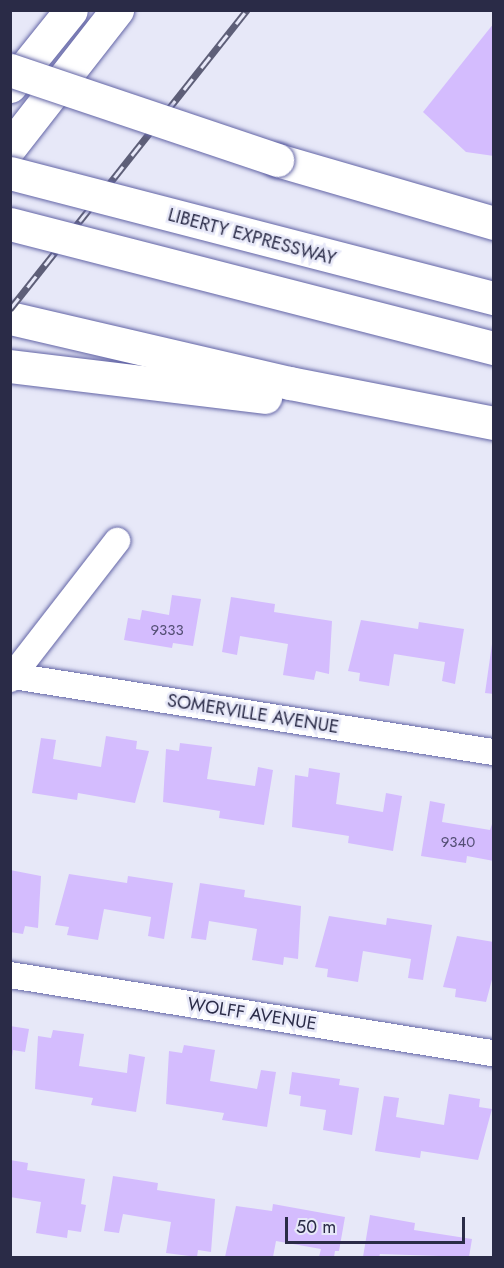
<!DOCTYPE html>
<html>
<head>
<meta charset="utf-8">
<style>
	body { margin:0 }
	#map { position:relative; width:504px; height:1268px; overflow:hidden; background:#e7e8f8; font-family:Jost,sans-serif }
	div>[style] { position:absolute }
	.building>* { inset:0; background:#d4bcfe }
	.roads { filter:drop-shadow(0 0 2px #6365a6) drop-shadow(0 0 2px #6365a6) }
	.street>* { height:26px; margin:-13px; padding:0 13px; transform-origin:13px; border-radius:13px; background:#fff }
	.secondary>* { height:33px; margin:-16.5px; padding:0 16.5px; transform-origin:16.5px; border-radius:16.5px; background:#fff }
	.highway>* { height:33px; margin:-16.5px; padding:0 16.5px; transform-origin:16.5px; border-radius:16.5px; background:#fff }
	.rail>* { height:7px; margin-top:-3.5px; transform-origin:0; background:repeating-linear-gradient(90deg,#e7e8f8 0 14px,#5e5f78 0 28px); box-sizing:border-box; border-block:2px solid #5e5f78 }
	.bridges { filter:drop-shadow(0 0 2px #6365a6) drop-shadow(0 0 2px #6365a6) }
	.highway-bridge>* { height:33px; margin:-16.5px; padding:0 16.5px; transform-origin:16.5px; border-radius:16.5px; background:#fff }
	span { translate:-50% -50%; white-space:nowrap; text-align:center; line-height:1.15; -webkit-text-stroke:5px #e7e8f8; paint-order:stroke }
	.number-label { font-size:15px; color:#544f75 }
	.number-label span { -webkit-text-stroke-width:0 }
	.street-label { font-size:18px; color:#2a2b47 }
	.frame { position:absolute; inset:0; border:12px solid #2a2b47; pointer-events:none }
	.scale { position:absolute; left:285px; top:1217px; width:180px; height:27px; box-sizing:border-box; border:3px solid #2a2b47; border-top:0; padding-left:8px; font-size:18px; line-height:21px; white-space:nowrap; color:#2a2b47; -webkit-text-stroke:4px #e7e8f8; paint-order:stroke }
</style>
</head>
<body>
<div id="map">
	<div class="building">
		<div style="clip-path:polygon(494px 23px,494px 156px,466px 152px,423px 112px)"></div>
		<div style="clip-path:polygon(172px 595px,201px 599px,193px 646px,173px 643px,172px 648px,124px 640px,128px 618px,140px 620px,142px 610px,169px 615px)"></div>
		<div style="clip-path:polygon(231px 597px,275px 604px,274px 612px,332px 621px,329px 674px,316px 671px,314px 680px,283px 675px,288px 644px,240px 636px,237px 655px,222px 652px)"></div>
		<div style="clip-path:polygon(361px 620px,418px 629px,419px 622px,464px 629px,455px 684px,442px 681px,445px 662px,394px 654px,389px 686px,359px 681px,360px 673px,348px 671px)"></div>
		<div style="clip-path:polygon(492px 644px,494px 644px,494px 694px,485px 693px)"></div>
		<div style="clip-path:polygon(106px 736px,137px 741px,136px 749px,149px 751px,135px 803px,78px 793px,77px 800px,32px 793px,41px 738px,56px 740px,53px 759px,101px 767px)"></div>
		<div style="clip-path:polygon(180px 743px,212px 747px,207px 779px,255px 786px,258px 767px,273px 770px,264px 825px,219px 818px,220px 811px,163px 802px,166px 749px,179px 751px)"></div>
		<div style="clip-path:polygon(309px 768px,340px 773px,336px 804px,383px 812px,386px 793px,402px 796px,393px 851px,348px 843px,349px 836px,292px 827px,295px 775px,308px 777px)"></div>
		<div style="clip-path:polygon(430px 801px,445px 804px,442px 822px,490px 830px,494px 818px,494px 861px,467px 856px,466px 863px,421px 856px)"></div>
		<div style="clip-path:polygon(10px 870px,41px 876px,38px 928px,25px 926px,23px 934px,10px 932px)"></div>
		<div style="clip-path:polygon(69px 874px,127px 883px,128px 876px,173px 883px,164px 939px,148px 936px,151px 917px,104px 909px,98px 940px,67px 935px,69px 927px,55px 925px)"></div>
		<div style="clip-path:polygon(200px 883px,245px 890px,244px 897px,301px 906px,298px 959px,284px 957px,283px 965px,252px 960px,257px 929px,209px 921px,206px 940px,191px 938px)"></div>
		<div style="clip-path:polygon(329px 916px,386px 925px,387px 918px,432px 925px,423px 980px,408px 978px,411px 959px,363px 951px,358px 982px,327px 977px,328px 969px,315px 967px)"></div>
		<div style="clip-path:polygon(457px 936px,494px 942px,494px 972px,486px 1002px,455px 997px,456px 989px,443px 987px)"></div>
		<div style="clip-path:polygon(10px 1026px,29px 1029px,25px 1052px,13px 1050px,12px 1057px)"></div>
		<div style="clip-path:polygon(53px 1030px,84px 1034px,79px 1066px,127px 1073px,129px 1054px,145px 1057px,136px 1112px,91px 1105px,93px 1098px,35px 1089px,38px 1036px,51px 1038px)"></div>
		<div style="clip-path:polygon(184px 1045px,215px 1050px,210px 1081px,257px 1089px,261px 1070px,276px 1072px,267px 1127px,222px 1120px,224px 1113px,166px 1104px,169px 1051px,182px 1053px)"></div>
		<div style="clip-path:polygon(292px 1072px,340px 1079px,339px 1085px,359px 1088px,352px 1135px,323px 1130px,326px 1110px,300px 1106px,301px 1096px,289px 1094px)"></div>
		<div style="clip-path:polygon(449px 1094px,480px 1099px,479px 1107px,492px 1109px,478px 1160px,421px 1151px,420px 1158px,375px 1151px,384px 1096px,399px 1098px,396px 1117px,444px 1125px)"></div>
		<div style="clip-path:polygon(10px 1160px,28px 1163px,27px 1170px,85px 1179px,81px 1204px,86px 1205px,81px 1232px,68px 1230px,67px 1238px,36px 1233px,41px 1202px,10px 1197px)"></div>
		<div style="clip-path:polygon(113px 1176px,158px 1183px,157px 1190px,215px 1199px,211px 1252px,198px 1250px,197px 1257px,166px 1253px,171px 1222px,123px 1214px,119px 1233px,104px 1231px)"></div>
		<div style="clip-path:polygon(273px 1204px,345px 1217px,339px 1251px,335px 1251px,334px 1257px,319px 1257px,321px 1249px,276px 1241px,273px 1257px,225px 1257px,236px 1206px,272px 1211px)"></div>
		<div style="clip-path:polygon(370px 1215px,415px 1223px,414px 1230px,472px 1239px,469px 1257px,380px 1254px,379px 1257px,363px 1257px)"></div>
	</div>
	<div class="roads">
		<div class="street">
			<div style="left:13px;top:676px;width:487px;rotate:9deg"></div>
			<div style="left:10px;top:679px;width:175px;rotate:-52.2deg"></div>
			<div style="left:10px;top:975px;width:490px;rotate:9.2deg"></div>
		</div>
		<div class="secondary">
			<div style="left:10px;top:86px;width:97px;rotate:-51.2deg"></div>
			<div style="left:10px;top:147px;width:174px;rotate:-52deg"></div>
		</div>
		<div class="highway">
			<div style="left:277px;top:160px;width:226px;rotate:16.2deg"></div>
			<div style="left:10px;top:318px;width:287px;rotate:13.1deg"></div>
			<div style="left:290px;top:383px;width:208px;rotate:11.1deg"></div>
			<div style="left:10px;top:366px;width:257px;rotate:6.9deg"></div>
		</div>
	</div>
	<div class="rail">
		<div style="left:10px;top:309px;width:382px;rotate:-51.6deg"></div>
	</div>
	<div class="bridges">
		<div class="highway-bridge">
			<div style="left:10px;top:70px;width:282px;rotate:18.6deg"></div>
			<div style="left:10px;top:173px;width:500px;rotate:14.5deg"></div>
			<div style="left:10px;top:224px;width:500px;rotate:14.4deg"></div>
		</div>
	</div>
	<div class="number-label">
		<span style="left:167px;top:631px">9333</span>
		<span style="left:458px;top:843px">9340</span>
	</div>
	<div class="street-label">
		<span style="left:252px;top:237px;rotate:15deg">LIBERTY EXPRESSWAY</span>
		<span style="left:253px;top:714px;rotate:9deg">SOMERVILLE AVENUE</span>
		<span style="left:252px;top:1014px;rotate:9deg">WOLFF AVENUE</span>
	</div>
	<div class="frame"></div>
	<div class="scale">50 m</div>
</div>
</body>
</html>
